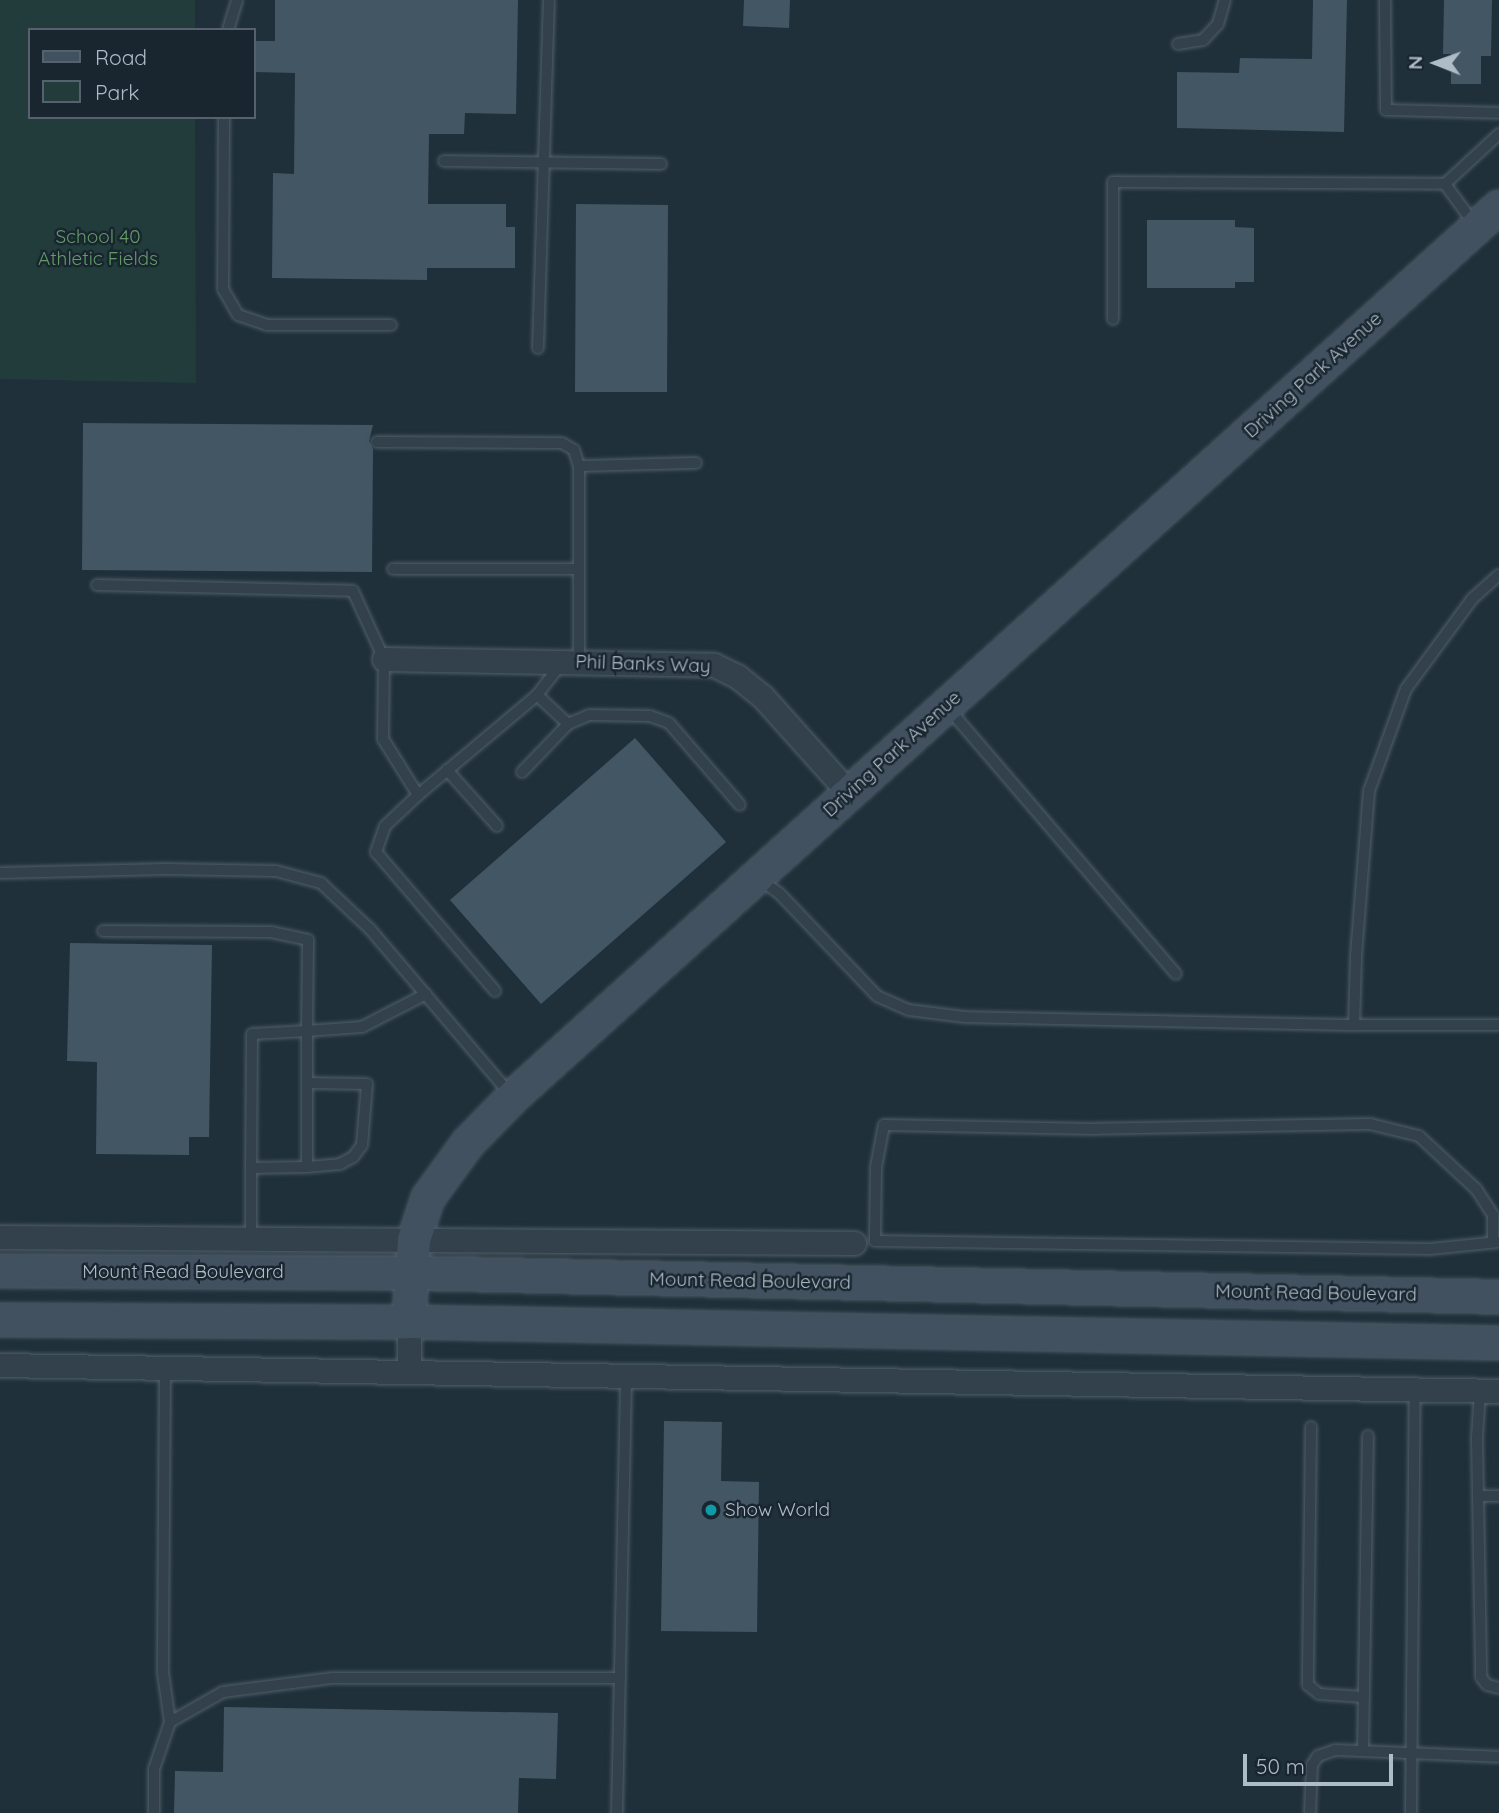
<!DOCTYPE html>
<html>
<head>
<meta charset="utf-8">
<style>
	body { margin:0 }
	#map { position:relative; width:1499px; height:1813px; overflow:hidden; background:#1f303b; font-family:Quicksand,sans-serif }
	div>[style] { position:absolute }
	.green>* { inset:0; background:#213c3b }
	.building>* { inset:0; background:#425663 }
	.roads { filter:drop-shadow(0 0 2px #515f69) drop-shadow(0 0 2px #515f69) }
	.lane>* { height:10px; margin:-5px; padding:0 5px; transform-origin:5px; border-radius:5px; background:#33414c }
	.street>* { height:23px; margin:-11.5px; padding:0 11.5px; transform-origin:11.5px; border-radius:11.5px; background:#33414c }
	.secondary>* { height:32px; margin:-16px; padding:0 16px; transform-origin:16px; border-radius:16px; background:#41515f }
	.dots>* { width:19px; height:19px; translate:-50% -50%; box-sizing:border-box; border:4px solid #192630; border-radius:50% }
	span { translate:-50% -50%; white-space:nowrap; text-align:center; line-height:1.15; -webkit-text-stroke:5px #192630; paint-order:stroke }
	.park-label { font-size:19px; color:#639b67 }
	.street-label { font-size:19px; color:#aebcc8 }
	.poi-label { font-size:19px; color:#aebcc8 }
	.left { translate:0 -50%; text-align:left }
	.legend { position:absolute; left:28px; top:28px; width:228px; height:91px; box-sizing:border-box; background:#192630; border:2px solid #55626d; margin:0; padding:9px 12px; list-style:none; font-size:21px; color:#aebcc8 }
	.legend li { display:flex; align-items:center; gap:14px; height:35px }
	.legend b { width:35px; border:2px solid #55626d }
	.north { position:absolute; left:1401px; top:28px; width:70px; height:70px; -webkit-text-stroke:5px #192630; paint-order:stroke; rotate:271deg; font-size:19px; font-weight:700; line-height:28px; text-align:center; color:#aebcc8 }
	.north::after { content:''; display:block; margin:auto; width:24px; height:32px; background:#aebcc8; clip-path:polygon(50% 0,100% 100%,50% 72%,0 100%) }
	.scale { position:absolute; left:1243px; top:1754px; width:150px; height:32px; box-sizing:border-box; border:4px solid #aebcc8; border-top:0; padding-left:9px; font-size:21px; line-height:24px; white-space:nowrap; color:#aebcc8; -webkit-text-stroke:5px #192630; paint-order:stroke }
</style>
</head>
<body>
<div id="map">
	<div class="green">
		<div style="clip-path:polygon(0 0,195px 0,195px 30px,30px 30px,30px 117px,195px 117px,196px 383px,0 379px)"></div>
	</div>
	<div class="building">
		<div style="clip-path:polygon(275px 0,518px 0,516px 114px,465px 113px,464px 134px,429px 134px,428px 204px,506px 204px,506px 227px,515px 227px,515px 268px,427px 268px,427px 280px,272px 278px,273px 173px,294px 174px,295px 73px,254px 72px,254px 41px,275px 41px)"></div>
		<div style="clip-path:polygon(744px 0,790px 0,789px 28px,743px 26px)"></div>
		<div style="clip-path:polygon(1313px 0,1347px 0,1344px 132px,1177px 128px,1177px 72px,1239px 73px,1240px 58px,1312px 59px)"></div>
		<div style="clip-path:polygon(1444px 0,1492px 0,1491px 56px,1481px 56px,1481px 84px,1451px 84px,1451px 54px,1443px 54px)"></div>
		<div style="clip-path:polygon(576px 204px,668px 205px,667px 392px,575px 392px)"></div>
		<div style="clip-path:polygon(1147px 220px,1235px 220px,1235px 227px,1254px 228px,1254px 282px,1235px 282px,1235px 288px,1147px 288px)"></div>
		<div style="clip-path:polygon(83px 423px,373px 425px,369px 441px,373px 449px,372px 572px,82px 570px)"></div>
		<div style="clip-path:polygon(635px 738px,726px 842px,541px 1004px,450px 900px)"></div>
		<div style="clip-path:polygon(70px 943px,212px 945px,209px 1137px,189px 1137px,189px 1155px,96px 1154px,97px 1062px,67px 1061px)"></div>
		<div style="clip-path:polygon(664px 1421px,722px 1422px,721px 1481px,759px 1482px,757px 1632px,661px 1631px)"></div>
		<div style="clip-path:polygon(224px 1707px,558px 1713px,556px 1779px,519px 1778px,518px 1813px,174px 1813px,175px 1771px,223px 1772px)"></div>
	</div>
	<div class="roads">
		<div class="lane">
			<div style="left:1385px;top:0;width:110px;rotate:89.5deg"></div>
			<div style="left:1386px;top:110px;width:113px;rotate:1.5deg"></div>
			<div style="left:228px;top:30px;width:31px;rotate:-73deg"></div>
			<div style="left:1178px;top:44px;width:25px;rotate:-9deg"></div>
			<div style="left:1203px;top:40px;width:22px;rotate:-47deg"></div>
			<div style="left:1218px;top:24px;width:25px;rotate:-74deg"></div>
			<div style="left:224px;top:117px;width:172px;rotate:90.3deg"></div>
			<div style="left:223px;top:289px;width:30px;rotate:60deg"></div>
			<div style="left:238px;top:315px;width:31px;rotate:19deg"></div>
			<div style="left:267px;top:325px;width:124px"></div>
			<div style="left:444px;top:161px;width:217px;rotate:0.8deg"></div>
			<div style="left:1445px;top:184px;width:51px;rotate:53.8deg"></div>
			<div style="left:1113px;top:319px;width:137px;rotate:-90deg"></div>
			<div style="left:1113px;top:182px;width:332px;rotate:0.3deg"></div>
			<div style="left:1445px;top:184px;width:74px;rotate:-42.8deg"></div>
			<div style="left:538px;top:348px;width:348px;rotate:-88.2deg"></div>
			<div style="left:377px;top:442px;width:185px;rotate:0.3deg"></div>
			<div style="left:562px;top:443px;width:14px;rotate:30deg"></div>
			<div style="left:574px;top:450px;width:17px;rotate:73deg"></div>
			<div style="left:579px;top:466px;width:195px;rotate:90deg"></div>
			<div style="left:579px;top:466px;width:117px;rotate:-1.5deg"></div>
			<div style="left:393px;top:569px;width:186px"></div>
			<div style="left:97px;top:585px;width:256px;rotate:1.3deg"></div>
			<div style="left:353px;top:591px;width:75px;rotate:65.5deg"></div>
			<div style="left:384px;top:659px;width:80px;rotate:90.7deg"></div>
			<div style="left:383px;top:739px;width:66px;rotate:58deg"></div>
			<div style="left:418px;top:795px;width:45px;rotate:136.8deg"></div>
			<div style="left:385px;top:826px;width:28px;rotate:109deg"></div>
			<div style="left:376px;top:852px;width:183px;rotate:49.4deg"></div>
			<div style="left:537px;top:695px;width:41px;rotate:-52deg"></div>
			<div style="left:948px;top:708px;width:350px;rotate:49.4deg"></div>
			<div style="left:447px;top:770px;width:75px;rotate:48.2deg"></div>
			<div style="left:522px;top:772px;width:66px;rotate:-46.2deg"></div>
			<div style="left:418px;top:795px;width:155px;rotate:-40deg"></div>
			<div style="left:537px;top:695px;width:42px;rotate:43.1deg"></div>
			<div style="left:568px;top:724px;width:23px;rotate:-23deg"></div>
			<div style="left:589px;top:715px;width:61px;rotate:0.9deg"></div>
			<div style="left:650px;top:716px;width:20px;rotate:20deg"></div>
			<div style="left:669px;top:723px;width:108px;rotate:49.1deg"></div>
			<div style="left:0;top:873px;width:166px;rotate:-1.4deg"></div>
			<div style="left:166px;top:869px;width:110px;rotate:1deg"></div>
			<div style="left:276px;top:871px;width:47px;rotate:14.9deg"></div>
			<div style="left:321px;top:883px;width:67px;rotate:43.2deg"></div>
			<div style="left:370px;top:929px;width:218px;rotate:49.7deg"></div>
			<div style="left:758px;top:878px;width:26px;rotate:36deg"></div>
			<div style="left:779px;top:893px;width:142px;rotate:46.4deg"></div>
			<div style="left:877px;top:996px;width:35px;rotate:24deg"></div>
			<div style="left:909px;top:1010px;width:56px;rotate:7.1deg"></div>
			<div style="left:965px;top:1017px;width:389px;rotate:1.2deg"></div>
			<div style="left:1354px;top:1025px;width:69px;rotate:-88.3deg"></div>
			<div style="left:1356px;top:956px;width:166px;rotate:-85.5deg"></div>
			<div style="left:1369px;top:791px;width:109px;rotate:-70.1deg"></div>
			<div style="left:1406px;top:689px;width:112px;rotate:-53.7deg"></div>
			<div style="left:1472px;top:599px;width:36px;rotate:-42deg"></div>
			<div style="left:103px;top:931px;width:168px;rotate:0.3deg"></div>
			<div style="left:271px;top:932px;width:38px;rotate:12deg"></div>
			<div style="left:308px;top:940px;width:91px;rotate:90.6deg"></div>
			<div style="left:307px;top:1031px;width:55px;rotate:-4.2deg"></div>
			<div style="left:362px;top:1027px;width:72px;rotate:-27.3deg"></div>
			<div style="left:1354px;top:1025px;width:145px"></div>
			<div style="left:307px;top:1167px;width:33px;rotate:-5deg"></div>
			<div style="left:340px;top:1164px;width:15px;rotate:-28deg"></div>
			<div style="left:353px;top:1157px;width:15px;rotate:-53deg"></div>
			<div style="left:362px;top:1145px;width:61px;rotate:-85.3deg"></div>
			<div style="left:367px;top:1084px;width:59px;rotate:-179deg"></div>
			<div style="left:251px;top:1168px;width:56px;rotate:-1deg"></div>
			<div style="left:307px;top:1167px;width:136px;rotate:-90deg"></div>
			<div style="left:307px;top:1031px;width:55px;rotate:176.9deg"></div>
			<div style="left:252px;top:1034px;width:134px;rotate:90.4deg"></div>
			<div style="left:251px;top:1168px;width:73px;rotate:90deg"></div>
			<div style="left:1493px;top:1242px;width:27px;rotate:-90deg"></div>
			<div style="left:1493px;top:1215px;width:31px;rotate:-123deg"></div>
			<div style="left:1476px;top:1189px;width:78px;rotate:-137.1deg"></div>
			<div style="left:1419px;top:1136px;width:50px;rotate:-166.2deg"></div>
			<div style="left:1370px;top:1124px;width:275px;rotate:179deg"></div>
			<div style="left:1095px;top:1129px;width:211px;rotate:-178.9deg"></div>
			<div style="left:884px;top:1125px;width:43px;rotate:100.8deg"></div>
			<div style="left:876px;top:1167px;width:74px;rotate:90.8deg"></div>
			<div style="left:875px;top:1241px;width:555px;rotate:0.83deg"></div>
			<div style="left:1430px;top:1249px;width:69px;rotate:-5.8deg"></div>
			<div style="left:165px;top:1367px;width:306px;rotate:90.4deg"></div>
			<div style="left:163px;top:1673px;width:49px;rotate:81.9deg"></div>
			<div style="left:1480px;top:1391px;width:47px;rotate:93.7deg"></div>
			<div style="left:1477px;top:1438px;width:239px;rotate:89deg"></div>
			<div style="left:1481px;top:1677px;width:10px;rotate:53deg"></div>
			<div style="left:1487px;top:1685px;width:12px;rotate:14deg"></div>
			<div style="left:1311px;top:1427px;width:258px;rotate:90.7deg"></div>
			<div style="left:1308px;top:1685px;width:14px;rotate:39deg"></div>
			<div style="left:1319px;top:1694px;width:45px;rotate:3.8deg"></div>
			<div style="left:1478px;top:1496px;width:21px"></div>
			<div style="left:1363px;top:1751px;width:315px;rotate:-89.1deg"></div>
			<div style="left:154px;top:1813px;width:44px;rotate:-90deg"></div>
			<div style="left:154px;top:1769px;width:50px;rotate:-71.2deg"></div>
			<div style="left:170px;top:1722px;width:61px;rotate:-29.5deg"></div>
			<div style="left:223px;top:1692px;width:111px;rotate:-7.3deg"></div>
			<div style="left:333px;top:1678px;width:287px"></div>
			<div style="left:617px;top:1813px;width:438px;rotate:-88.8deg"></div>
			<div style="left:1310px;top:1813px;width:48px;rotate:-87.6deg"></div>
			<div style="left:1312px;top:1765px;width:11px;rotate:-56deg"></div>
			<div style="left:1318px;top:1756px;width:18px;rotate:-19deg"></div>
			<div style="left:1335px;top:1750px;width:164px;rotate:2.4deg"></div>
			<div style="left:1411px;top:1813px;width:424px;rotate:-89.5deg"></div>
		</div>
		<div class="street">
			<div style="left:384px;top:659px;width:330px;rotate:1deg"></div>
			<div style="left:714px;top:665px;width:25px;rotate:26deg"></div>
			<div style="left:737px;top:676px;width:32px;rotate:39deg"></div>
			<div style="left:762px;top:696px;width:130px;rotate:48.1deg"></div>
			<div style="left:0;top:1237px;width:854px;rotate:0.4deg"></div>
			<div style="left:0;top:1365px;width:1499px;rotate:0.99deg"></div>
			<div style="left:409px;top:1369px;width:47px;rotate:-90deg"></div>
		</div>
		<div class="secondary">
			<div style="left:0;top:1271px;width:410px;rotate:0.3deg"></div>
			<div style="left:410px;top:1273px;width:1089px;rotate:1.26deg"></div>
			<div style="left:0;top:1320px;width:409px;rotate:0.3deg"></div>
			<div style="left:409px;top:1322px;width:1090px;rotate:1.1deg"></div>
			<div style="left:409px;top:1322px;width:82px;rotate:-86.5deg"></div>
			<div style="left:414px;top:1240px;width:44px;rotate:-71.6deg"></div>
			<div style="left:428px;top:1198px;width:68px;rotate:-54deg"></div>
			<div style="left:468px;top:1143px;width:64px;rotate:-45.6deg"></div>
			<div style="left:513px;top:1097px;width:1328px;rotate:-42.07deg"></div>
		</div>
	</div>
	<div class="dots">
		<div style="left:711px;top:1510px;background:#0f9aa8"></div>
	</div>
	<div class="park-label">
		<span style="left:98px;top:248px">School 40<br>Athletic Fields</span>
	</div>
	<div class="street-label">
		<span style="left:1313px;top:375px;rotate:-42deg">Driving Park Avenue</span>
		<span style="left:643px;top:664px;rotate:2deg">Phil Banks Way</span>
		<span style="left:892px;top:754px;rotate:-42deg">Driving Park Avenue</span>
		<span style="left:183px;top:1272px">Mount Read Boulevard</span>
		<span style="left:750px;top:1281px;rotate:1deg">Mount Read Boulevard</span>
		<span style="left:1316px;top:1293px;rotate:1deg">Mount Read Boulevard</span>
	</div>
	<div class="poi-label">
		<span class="left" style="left:725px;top:1510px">Show World</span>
	</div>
	<ul class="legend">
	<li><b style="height:9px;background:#41515f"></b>Road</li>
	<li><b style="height:19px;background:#213c3b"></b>Park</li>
	</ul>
	<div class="north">N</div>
	<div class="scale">50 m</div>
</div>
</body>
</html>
